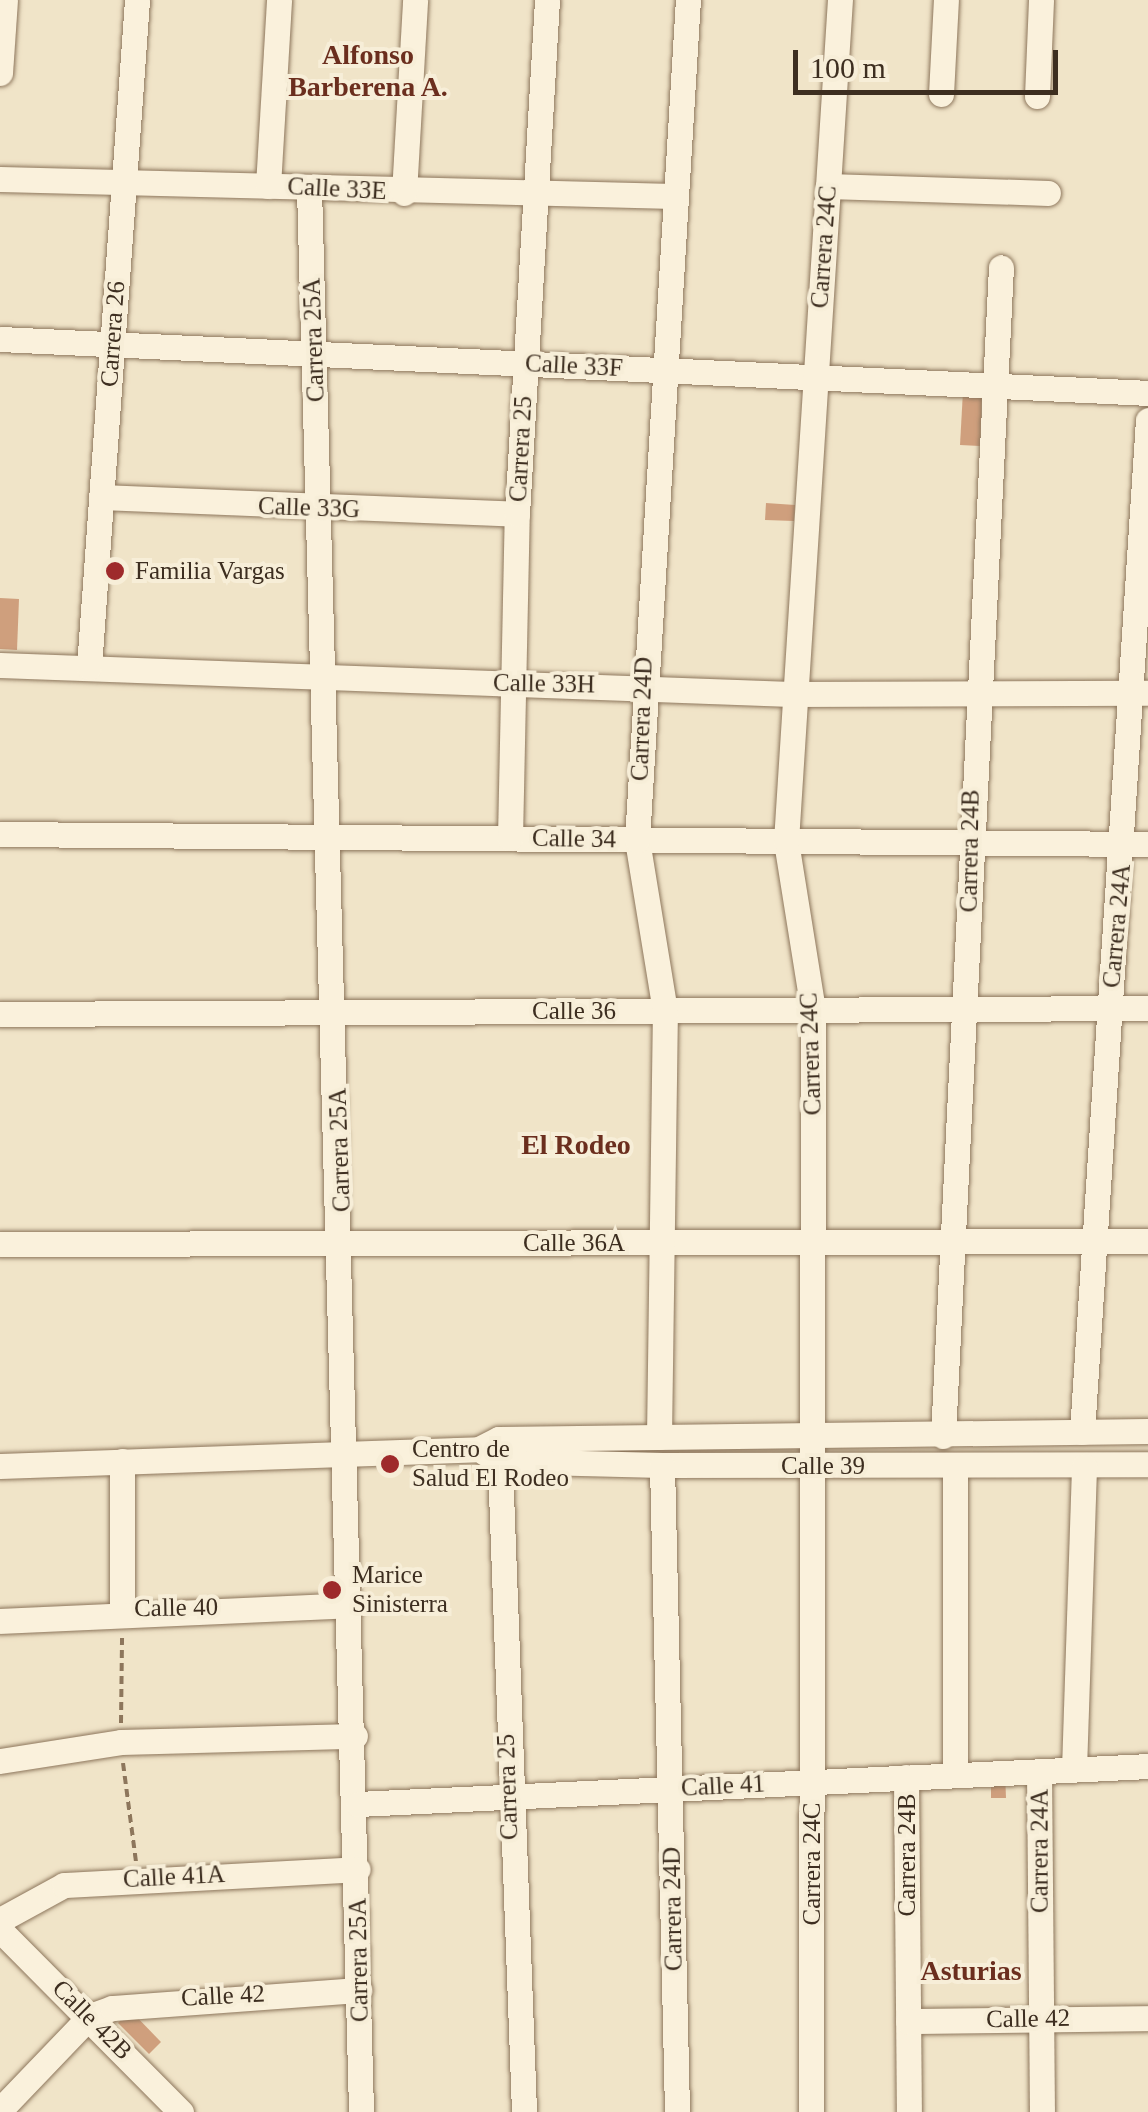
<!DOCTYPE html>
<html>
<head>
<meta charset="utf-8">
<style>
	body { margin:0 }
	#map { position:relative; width:1148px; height:2112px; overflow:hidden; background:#f0e4c8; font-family:Georgia,serif }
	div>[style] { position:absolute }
	.building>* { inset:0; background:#cf9f7d }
	.path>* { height:4px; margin-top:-2px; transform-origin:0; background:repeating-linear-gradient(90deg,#8d765c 0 8px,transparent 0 13px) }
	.roads { filter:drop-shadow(0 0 2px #8d765c) drop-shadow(0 0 2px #8d765c) }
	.minor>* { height:25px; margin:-12.5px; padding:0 12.5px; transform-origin:12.5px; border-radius:12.5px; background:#faf1dc }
	.dots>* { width:28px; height:28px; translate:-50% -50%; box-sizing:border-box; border:5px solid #f7eed8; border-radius:50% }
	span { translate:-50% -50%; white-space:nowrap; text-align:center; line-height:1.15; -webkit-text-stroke:8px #f7eed8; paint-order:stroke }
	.street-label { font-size:25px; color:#3d2e20 }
	.poi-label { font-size:25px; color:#3d2e20 }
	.left { translate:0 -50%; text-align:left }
	.neighbourhood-label { font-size:28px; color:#6b2e1e; font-weight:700 }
	.scale { position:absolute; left:793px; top:50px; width:265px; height:45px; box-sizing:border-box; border:5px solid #3d2e20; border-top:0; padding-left:12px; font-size:30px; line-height:35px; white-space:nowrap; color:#3d2e20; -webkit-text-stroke:8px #f7eed8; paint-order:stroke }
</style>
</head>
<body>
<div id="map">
	<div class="building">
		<div style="clip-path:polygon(963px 391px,982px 392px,980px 446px,960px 445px)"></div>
		<div style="clip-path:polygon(766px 503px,795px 505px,794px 521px,765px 520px)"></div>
		<div style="clip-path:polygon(0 598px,19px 599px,17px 650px,0 649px)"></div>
		<div style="clip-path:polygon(991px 1772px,1005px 1772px,1006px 1798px,991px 1798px)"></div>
		<div style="clip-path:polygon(130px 2010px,161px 2042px,149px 2054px,118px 2023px)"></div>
	</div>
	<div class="path">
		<div style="left:121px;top:1723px;width:85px;rotate:-89.3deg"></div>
		<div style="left:123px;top:1763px;width:100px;rotate:82.5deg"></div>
	</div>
	<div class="roads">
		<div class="minor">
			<div style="left:0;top:73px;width:73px;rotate:-86.1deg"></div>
			<div style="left:941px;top:94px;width:94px;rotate:-87deg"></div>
			<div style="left:1037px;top:96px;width:96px;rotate:-87.6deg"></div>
			<div style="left:0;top:179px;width:674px;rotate:1.44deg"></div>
			<div style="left:268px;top:186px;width:186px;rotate:-86.6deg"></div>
			<div style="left:828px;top:186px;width:220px;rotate:1.8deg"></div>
			<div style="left:309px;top:188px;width:1925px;rotate:88.45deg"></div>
			<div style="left:404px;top:193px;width:193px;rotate:-86.7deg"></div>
			<div style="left:0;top:339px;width:1149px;rotate:2.69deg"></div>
			<div style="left:101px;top:497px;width:416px;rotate:2.3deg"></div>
			<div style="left:0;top:665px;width:792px;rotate:2.1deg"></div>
			<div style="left:791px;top:694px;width:357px;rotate:-0.2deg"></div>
			<div style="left:89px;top:667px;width:669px;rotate:-85.88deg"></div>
			<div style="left:0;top:834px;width:1148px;rotate:0.5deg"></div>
			<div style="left:510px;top:838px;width:324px;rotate:-88.8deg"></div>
			<div style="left:517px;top:514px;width:515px;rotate:-86.66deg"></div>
			<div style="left:0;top:1014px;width:1148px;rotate:-0.3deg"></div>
			<div style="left:0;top:1244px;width:1148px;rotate:-0.15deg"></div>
			<div style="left:1082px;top:1432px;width:1014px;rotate:-86.27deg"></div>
			<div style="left:943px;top:1436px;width:1170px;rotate:-87.16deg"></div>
			<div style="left:659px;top:1437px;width:426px;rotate:-89.2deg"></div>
			<div style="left:665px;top:1011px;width:173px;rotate:-99.3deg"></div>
			<div style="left:637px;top:840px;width:842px;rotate:-86.53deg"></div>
			<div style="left:499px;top:1439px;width:673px;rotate:87.87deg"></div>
			<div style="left:485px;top:1453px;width:16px;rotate:30deg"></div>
			<div style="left:499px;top:1461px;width:163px;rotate:1.4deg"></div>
			<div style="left:662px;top:1465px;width:486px;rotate:-0.1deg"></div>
			<div style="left:662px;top:1465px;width:647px;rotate:88.67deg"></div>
			<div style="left:0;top:1466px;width:479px;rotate:-2deg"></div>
			<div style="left:479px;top:1449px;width:22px;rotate:-27deg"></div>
			<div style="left:499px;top:1439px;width:649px;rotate:-0.71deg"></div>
			<div style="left:955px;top:1467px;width:308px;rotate:90deg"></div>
			<div style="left:122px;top:1609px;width:148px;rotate:-90deg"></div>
			<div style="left:0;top:1621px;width:353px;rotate:-2.6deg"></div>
			<div style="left:0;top:1761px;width:122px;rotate:-8.9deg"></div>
			<div style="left:121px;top:1742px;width:234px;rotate:-1.5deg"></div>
			<div style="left:1074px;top:1769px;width:303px;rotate:-88.1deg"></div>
			<div style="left:1039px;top:1771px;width:341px;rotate:89.5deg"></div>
			<div style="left:906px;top:1777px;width:335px;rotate:89.5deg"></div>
			<div style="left:358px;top:1804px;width:791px;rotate:-2.75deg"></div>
			<div style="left:0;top:1920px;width:73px;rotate:-28.7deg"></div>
			<div style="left:64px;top:1885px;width:294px;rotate:-3.1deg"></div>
			<div style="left:0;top:1930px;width:257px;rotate:45.2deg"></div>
			<div style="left:908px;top:2021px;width:240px;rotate:-0.7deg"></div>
			<div style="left:0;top:2110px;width:130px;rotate:-46.2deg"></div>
			<div style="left:90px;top:2016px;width:23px;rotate:-20deg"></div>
			<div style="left:112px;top:2008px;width:248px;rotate:-4.2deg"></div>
			<div style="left:811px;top:2112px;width:1102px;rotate:-89.9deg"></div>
			<div style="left:813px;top:1010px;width:171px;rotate:-99.1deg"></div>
			<div style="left:786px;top:841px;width:843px;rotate:-86.33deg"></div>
		</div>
	</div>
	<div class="dots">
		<div style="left:115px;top:571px;background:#9e2a2b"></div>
		<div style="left:390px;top:1464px;background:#9e2a2b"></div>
		<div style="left:332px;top:1590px;background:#9e2a2b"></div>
	</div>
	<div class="street-label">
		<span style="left:337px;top:189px;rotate:3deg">Calle 33E</span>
		<span style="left:824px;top:247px;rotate:-86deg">Carrera 24C</span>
		<span style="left:113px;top:334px;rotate:-86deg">Carrera 26</span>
		<span style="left:314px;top:340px;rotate:-92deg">Carrera 25A</span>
		<span style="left:574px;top:366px;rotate:3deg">Calle 33F</span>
		<span style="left:521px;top:449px;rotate:-87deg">Carrera 25</span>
		<span style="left:309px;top:508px;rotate:2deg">Calle 33G</span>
		<span style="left:544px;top:684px;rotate:1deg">Calle 33H</span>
		<span style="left:642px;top:719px;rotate:-88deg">Carrera 24D</span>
		<span style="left:574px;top:839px;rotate:1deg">Calle 34</span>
		<span style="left:970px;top:851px;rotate:-89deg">Carrera 24B</span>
		<span style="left:1117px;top:926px;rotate:-85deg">Carrera 24A</span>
		<span style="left:574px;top:1011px">Calle 36</span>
		<span style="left:811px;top:1054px;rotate:-92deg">Carrera 24C</span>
		<span style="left:340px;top:1150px;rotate:-92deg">Carrera 25A</span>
		<span style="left:574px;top:1243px">Calle 36A</span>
		<span style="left:823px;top:1466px">Calle 39</span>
		<span style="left:176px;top:1608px;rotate:-1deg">Calle 40</span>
		<span style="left:723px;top:1786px;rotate:-3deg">Calle 41</span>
		<span style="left:508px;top:1787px;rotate:-92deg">Carrera 25</span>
		<span style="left:1040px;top:1851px;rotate:-90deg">Carrera 24A</span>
		<span style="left:907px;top:1855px;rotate:-90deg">Carrera 24B</span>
		<span style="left:812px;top:1864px;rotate:-90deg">Carrera 24C</span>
		<span style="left:174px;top:1877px;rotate:-3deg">Calle 41A</span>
		<span style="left:673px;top:1909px;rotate:-91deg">Carrera 24D</span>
		<span style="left:359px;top:1960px;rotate:-91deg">Carrera 25A</span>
		<span style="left:223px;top:1996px;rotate:-3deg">Calle 42</span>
		<span style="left:1028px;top:2019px;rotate:-1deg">Calle 42</span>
		<span style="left:92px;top:2020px;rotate:45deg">Calle 42B</span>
	</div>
	<div class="poi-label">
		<span class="left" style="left:135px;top:571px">Familia Vargas</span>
		<span class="left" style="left:412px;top:1464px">Centro de<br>Salud El Rodeo</span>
		<span class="left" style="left:352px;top:1590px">Marice<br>Sinisterra</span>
	</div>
	<div class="neighbourhood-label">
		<span style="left:368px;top:71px">Alfonso<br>Barberena A.</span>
		<span style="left:576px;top:1145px">El Rodeo</span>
		<span style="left:971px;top:1971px">Asturias</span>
	</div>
	<div class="scale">100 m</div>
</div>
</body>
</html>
